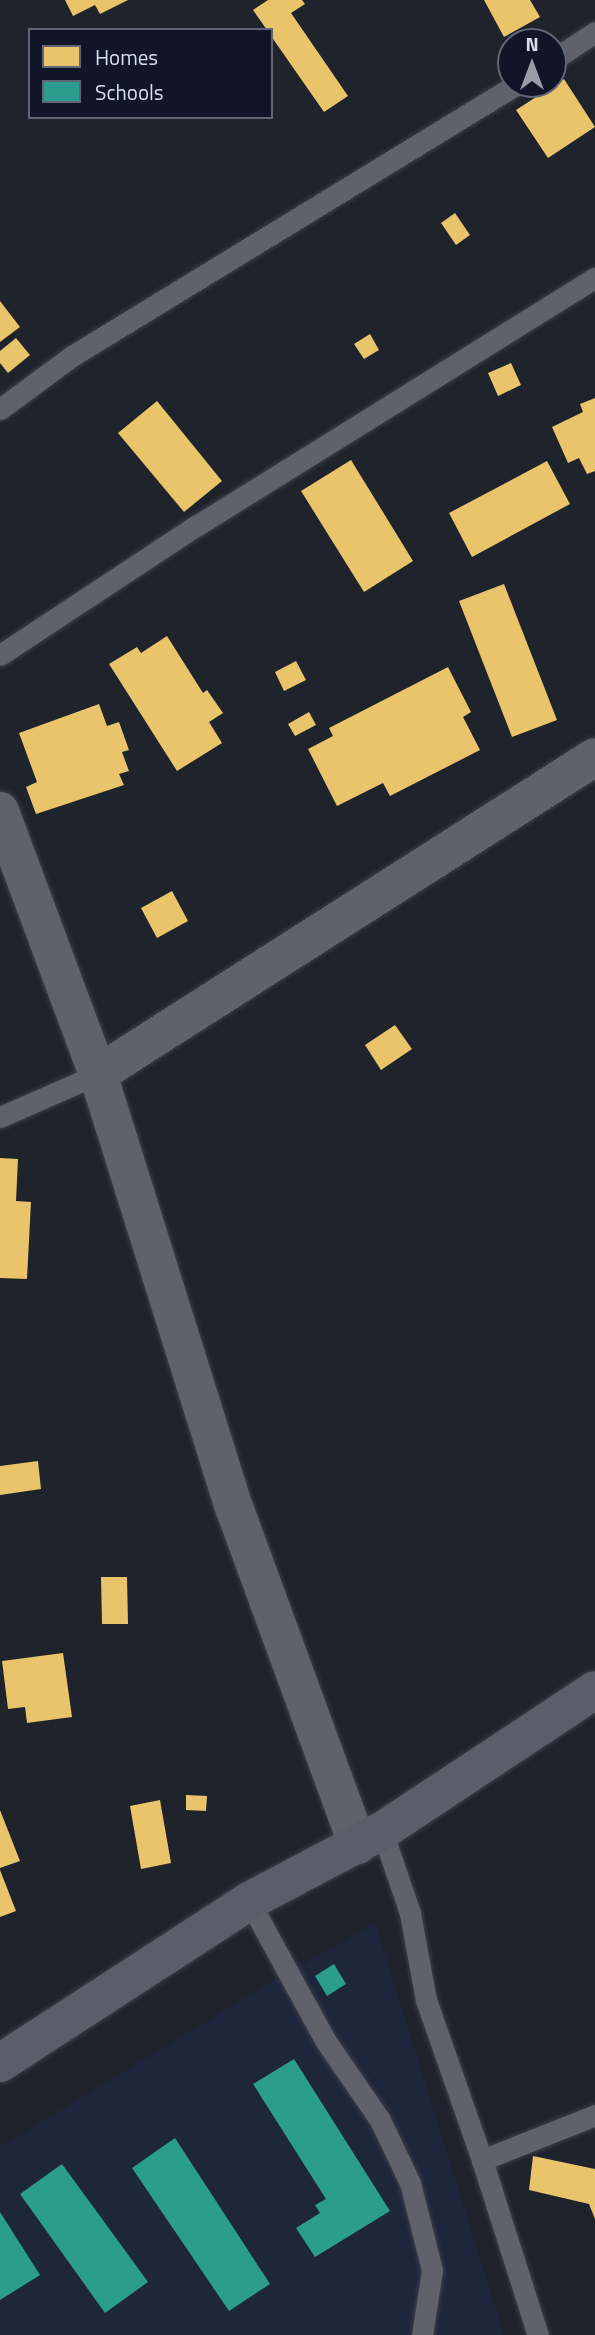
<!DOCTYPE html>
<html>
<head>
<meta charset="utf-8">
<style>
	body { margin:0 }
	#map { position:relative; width:595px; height:2335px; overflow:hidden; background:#1f232c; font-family:"Titillium Web",sans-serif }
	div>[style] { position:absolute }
	.built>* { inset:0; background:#1e263c }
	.homes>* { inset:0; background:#e9c46a }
	.schools>* { inset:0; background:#2a9d8f }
	.roads { filter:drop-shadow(0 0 2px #3c3f47) drop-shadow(0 0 2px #3c3f47) }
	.service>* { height:21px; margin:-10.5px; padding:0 10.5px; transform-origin:10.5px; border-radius:10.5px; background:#5f626a }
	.minor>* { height:38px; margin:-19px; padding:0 19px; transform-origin:19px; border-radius:19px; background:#5f626a }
	.secondary>* { height:38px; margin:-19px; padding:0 19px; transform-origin:19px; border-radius:19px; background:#5a5e68 }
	span { translate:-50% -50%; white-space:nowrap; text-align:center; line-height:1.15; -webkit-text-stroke:7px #101628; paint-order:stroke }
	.legend { position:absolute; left:28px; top:28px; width:245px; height:91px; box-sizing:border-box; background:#101628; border:2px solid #616676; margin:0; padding:9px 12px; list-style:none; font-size:21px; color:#dadfec }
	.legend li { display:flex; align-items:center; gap:14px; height:35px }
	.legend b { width:35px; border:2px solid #616676 }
	.north { position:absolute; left:497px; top:28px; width:70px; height:70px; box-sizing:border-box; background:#101628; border:2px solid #616676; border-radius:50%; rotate:0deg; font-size:19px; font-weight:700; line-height:28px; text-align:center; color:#dadfec }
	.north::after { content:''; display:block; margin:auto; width:24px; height:32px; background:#999da9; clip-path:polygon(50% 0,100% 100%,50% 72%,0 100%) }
</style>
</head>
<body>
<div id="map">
	<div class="built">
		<div style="clip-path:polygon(375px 1923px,504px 2335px,0 2335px,0 2147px,266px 1985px)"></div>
	</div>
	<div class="homes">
		<div style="clip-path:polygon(65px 0,128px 0,100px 14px,95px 5px,73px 16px)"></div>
		<div style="clip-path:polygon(268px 0,302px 0,305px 4px,291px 13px,348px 96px,324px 112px,271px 36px,271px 30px,267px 30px,253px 10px)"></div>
		<div style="clip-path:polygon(484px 0,530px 0,540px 17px,504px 37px)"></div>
		<div style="clip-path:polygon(564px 79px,595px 127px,548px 158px,516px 110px)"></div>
		<div style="clip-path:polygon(455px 213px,470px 235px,456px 245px,441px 223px)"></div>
		<div style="clip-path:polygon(0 301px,20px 327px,0 342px)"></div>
		<div style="clip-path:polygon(370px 334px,379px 350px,364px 359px,354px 344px)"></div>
		<div style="clip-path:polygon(16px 338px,30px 355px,8px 373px,0 363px,0 351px)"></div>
		<div style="clip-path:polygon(511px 363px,521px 385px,498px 396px,488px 373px)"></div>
		<div style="clip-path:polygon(595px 398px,595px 471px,587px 474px,579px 458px,568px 463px,552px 427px,583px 412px,580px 404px)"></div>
		<div style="clip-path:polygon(157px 401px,222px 481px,184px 512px,118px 433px)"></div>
		<div style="clip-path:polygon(351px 460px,413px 561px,364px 592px,301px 491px)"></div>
		<div style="clip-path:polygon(547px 461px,570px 504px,472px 557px,449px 513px)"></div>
		<div style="clip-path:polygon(504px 584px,557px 720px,512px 737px,459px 601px)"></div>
		<div style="clip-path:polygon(167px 636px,203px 693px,207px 690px,223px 713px,209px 722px,222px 743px,177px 771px,109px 664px,137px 647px,141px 653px)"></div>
		<div style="clip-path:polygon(296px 661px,306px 680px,284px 691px,275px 672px)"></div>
		<div style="clip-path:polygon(448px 667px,471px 712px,463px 717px,480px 750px,390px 796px,383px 783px,337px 806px,308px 749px,333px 736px,329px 728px)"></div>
		<div style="clip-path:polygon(99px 704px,107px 726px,119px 722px,129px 750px,122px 752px,129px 771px,119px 774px,124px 785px,36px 814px,26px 787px,37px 782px,19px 733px)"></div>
		<div style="clip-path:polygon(309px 712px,316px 725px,295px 736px,288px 724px)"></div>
		<div style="clip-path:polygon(172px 891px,188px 921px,157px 938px,141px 908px)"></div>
		<div style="clip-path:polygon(395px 1025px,412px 1049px,381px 1070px,365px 1045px)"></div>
		<div style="clip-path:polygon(0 1158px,18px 1159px,16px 1201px,31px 1202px,27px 1279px,0 1278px)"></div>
		<div style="clip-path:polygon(38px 1461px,41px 1489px,0 1495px,0 1466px)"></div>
		<div style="clip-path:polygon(101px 1577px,127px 1577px,128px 1624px,102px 1624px)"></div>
		<div style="clip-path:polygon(63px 1653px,72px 1717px,27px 1723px,25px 1707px,8px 1709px,2px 1661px)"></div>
		<div style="clip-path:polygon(186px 1795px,207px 1796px,206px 1811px,186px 1810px)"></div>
		<div style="clip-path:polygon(160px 1800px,171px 1863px,141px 1869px,130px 1806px)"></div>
		<div style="clip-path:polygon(0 1810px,20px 1861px,0 1868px)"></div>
		<div style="clip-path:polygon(0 1870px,16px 1911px,0 1917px)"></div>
		<div style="clip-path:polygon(533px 2156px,595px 2169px,595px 2219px,589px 2204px,529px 2190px)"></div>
	</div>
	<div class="schools">
		<div style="clip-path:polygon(334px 1964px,346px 1984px,327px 1996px,315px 1976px)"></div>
		<div style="clip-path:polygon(294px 2059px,390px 2211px,315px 2257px,296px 2228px,320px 2213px,315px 2205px,326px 2199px,253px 2084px)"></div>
		<div style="clip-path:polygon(175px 2138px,270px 2284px,229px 2311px,132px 2168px)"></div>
		<div style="clip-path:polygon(62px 2164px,148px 2282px,105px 2313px,20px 2194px)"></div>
		<div style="clip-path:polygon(0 2212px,40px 2275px,0 2300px)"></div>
	</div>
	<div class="roads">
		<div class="service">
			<div style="left:553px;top:60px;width:50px;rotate:-33.7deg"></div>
			<div style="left:0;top:409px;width:89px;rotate:-36.4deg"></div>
			<div style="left:72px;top:356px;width:522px;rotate:-31.43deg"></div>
			<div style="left:0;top:655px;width:235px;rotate:-33.4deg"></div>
			<div style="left:196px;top:526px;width:470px;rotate:-31.9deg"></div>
			<div style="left:0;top:1117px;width:107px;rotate:-23.7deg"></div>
			<div style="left:382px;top:1831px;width:87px;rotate:71.1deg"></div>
			<div style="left:410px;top:1913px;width:88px;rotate:79.6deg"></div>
			<div style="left:426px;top:2000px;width:170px;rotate:70.7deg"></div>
			<div style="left:482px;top:2160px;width:184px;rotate:72.3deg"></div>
			<div style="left:249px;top:1901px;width:158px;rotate:61.3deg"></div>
			<div style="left:325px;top:2040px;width:97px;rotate:55.5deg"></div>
			<div style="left:380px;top:2120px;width:70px;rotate:64.5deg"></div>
			<div style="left:410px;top:2183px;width:90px;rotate:75.8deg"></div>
			<div style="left:432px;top:2270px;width:66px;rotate:98.7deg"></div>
			<div style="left:482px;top:2160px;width:122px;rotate:-21.7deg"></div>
		</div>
		<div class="minor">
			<div style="left:0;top:811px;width:281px;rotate:69.6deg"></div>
			<div style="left:98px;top:1074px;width:454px;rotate:72.6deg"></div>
			<div style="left:234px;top:1507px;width:360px;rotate:69.9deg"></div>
			<div style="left:98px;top:1074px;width:589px;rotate:-32.53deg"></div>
		</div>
		<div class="secondary">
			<div style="left:0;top:2063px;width:297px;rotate:-33deg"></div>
			<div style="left:249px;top:1901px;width:150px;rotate:-27.8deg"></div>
			<div style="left:382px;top:1831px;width:255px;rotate:-33.5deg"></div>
		</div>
	</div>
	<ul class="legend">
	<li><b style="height:19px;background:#e9c46a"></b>Homes</li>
	<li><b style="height:19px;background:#2a9d8f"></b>Schools</li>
	</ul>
	<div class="north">N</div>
</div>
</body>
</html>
